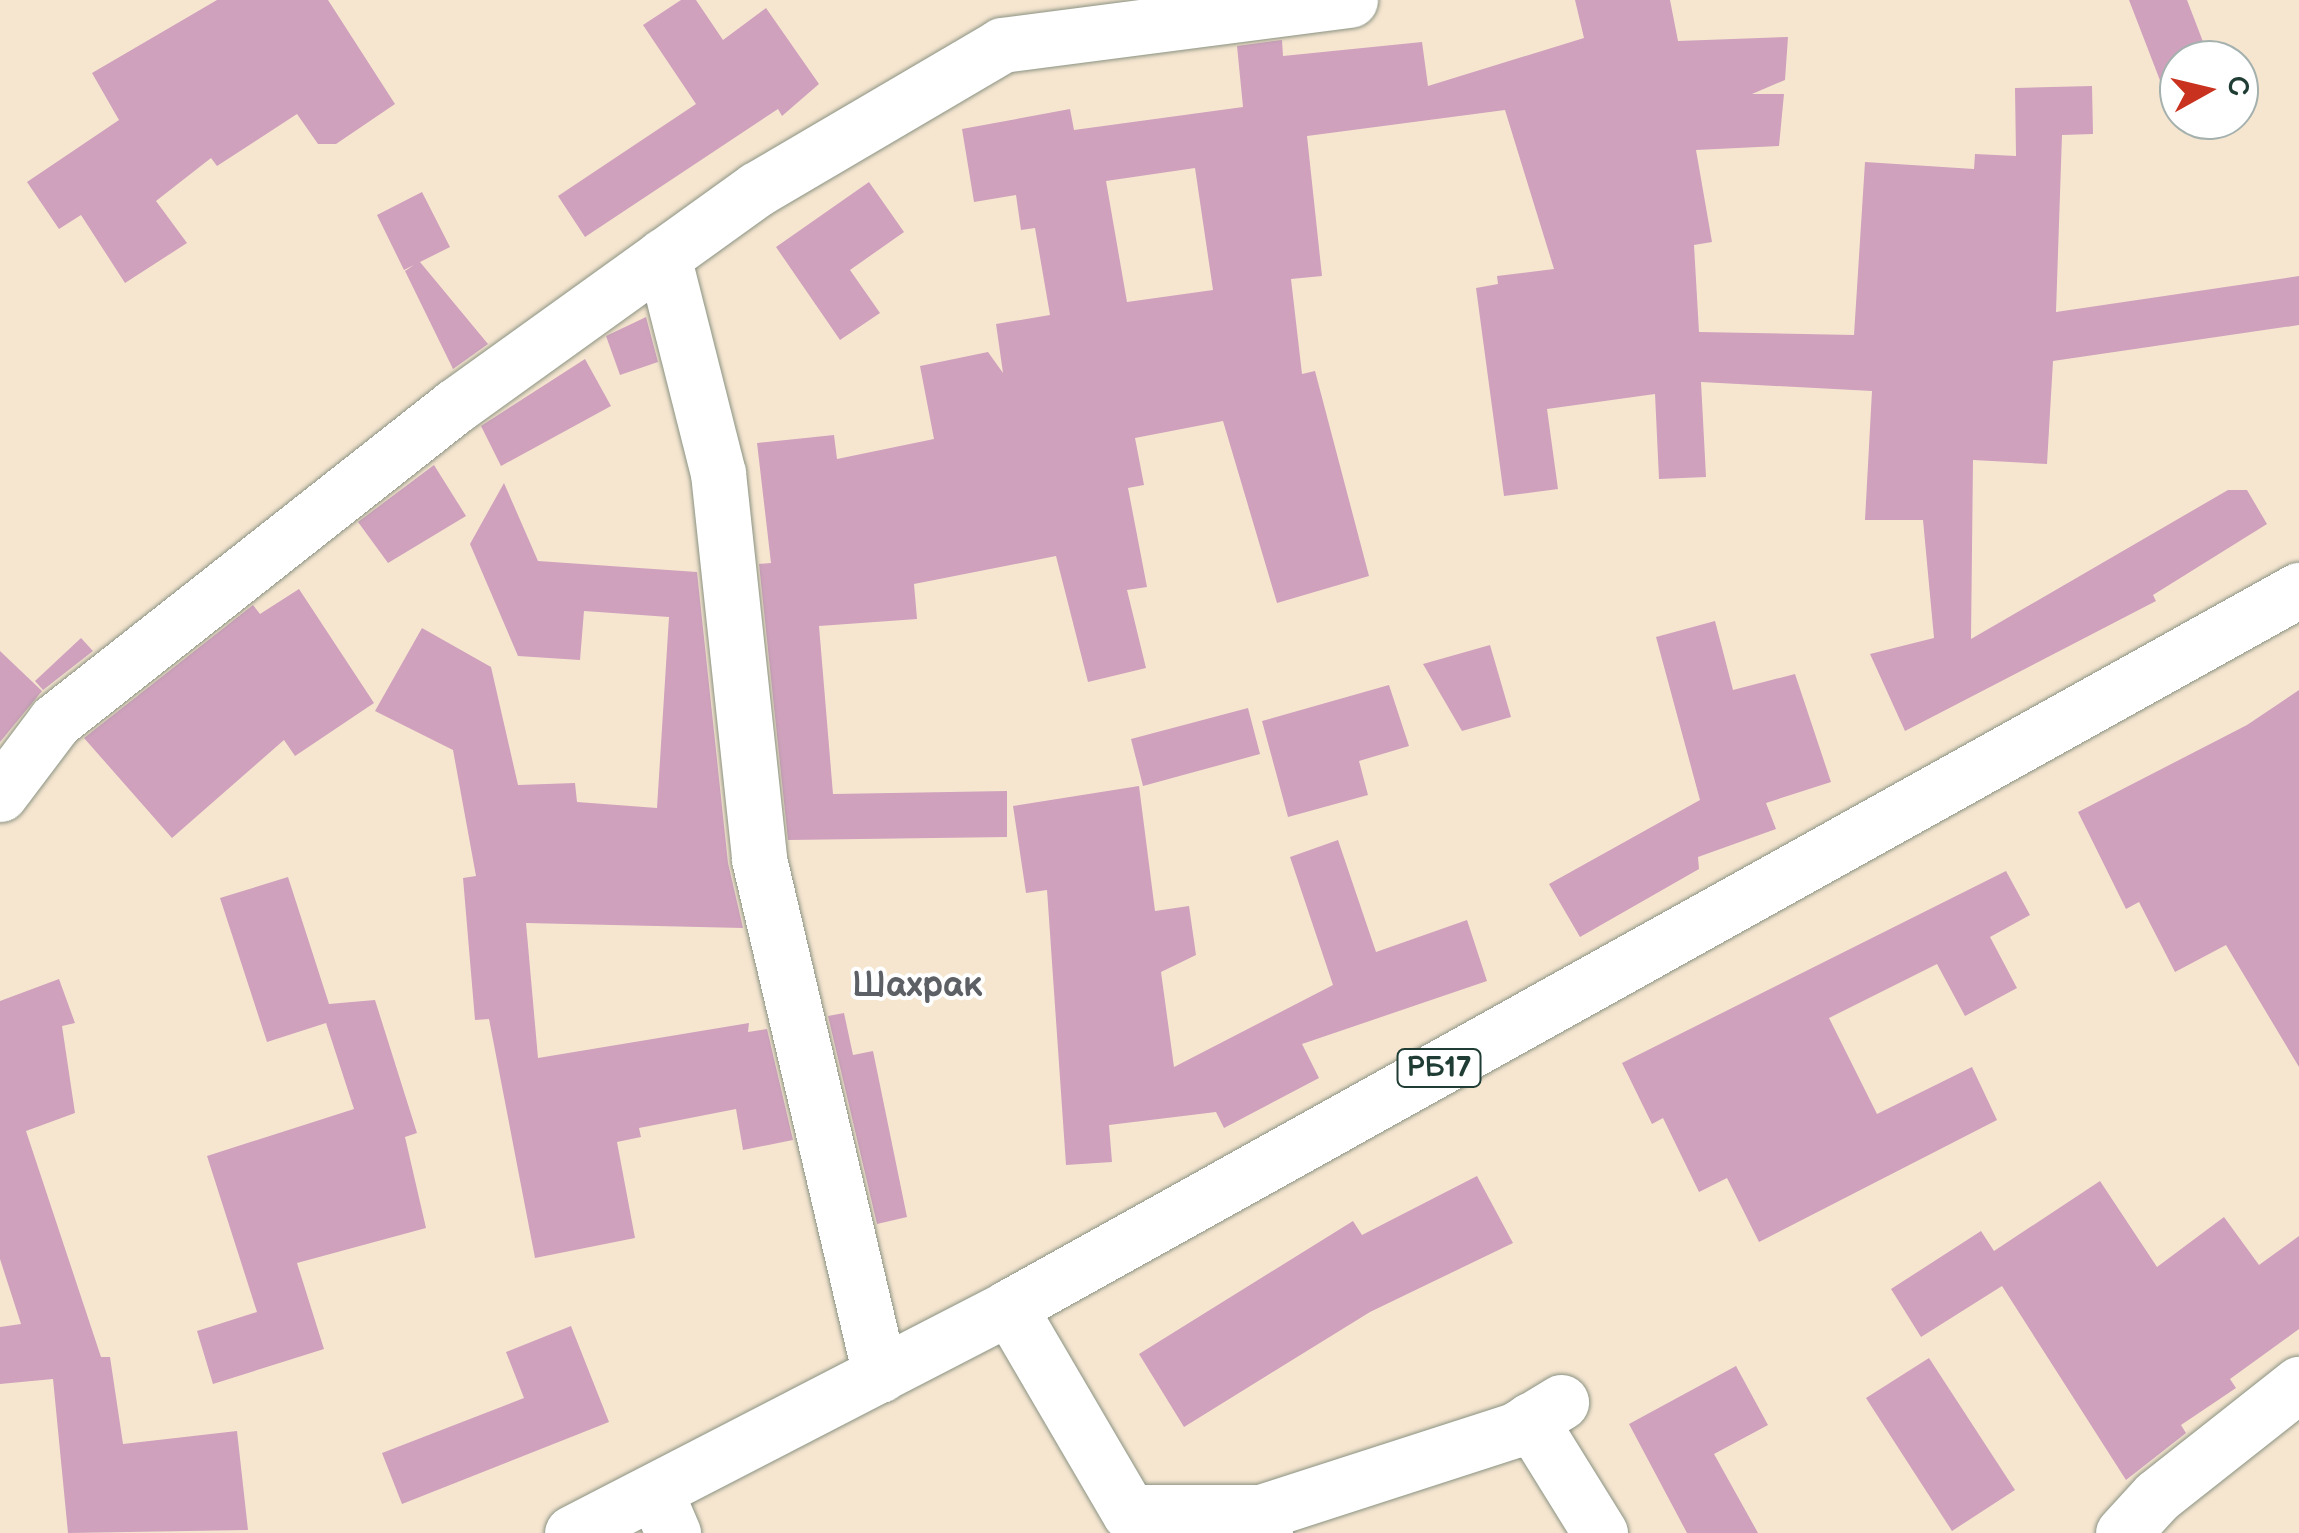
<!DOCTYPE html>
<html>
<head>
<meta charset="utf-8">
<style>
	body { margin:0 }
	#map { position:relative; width:2299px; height:1533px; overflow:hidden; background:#f6e6d0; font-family:"Balsamiq Sans",sans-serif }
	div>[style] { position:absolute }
	.building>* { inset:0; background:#cfa1bd }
	.roads { filter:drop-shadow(0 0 2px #8a9282) drop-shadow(0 0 2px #8a9282) }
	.minor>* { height:55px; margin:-27.5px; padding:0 27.5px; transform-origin:27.5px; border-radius:27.5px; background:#fff }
	.major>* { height:55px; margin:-27.5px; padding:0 27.5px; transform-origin:27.5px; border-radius:27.5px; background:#fff }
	span { translate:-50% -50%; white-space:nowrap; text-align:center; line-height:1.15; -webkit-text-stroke:8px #fff; paint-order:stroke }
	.shield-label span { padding:2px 8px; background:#fff; border:2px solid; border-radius:8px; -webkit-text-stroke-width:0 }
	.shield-label { font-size:28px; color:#1f3d34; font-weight:700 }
	.quarter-label { font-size:35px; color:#5d6064; font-weight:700 }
	.north { position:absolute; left:2159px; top:40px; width:100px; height:100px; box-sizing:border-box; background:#fff; border:2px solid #a5b1ae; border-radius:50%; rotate:82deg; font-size:28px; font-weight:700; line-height:40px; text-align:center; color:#1f3d34 }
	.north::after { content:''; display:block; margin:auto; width:35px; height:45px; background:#c8321e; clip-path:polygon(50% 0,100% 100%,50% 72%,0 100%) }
</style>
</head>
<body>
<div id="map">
	<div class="building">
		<div style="clip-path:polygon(217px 0,328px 0,395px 104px,336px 144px,318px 144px,297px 114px,217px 166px,211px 158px,156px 201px,187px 243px,125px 283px,81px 215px,59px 229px,27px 182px,119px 120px,92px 73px)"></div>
		<div style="clip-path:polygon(681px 0,696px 0,723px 40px,766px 8px,819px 84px,782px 116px,778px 109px,585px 237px,558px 196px,696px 104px,643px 25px)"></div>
		<div style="clip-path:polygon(evenodd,1575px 0,1670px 0,1678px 41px,1788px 37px,1785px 80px,1752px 94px,1784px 94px,1779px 146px,1696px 150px,1712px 242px,1694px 245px,1699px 332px,1854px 335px,1865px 162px,1974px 169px,1975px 154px,2016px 156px,2015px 88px,2092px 86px,2093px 134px,2062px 135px,2056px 312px,2299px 276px,2299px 325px,2053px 361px,2047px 464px,1973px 460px,1971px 639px,2228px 490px,2247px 490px,2267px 524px,2153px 595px,2156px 601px,1905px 731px,1870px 654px,1934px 638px,1923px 520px,1865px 520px,1872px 391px,1701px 382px,1706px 477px,1659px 479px,1655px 394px,1547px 409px,1558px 489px,1504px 496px,1476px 288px,1498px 284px,1497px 276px,1554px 269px,1505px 110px,1307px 136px,1322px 276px,1291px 279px,1302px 374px,1315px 371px,1369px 576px,1277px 603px,1223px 421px,1135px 438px,1144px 485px,1128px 488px,1147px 587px,1127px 590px,1146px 668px,1088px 682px,1056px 556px,914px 584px,917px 619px,819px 626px,833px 794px,1007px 791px,1007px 837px,788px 840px,759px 564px,771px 563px,757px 443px,834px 435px,837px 459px,934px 439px,920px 366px,988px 352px,1003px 373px,996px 324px,1050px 315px,1035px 228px,1021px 230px,1016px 195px,974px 202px,962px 129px,1070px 109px,1074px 130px,1243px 107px,1237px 46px,1282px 40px,1283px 56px,1422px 42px,1428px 86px,1584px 38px,1575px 0,1195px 168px,1213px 290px,1127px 302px,1106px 181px,1195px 168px)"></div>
		<div style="clip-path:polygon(2129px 0,2187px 0,2210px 60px,2179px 60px,2179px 96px,2166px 96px)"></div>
		<div style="clip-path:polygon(869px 182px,904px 232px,850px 270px,880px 313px,840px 340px,776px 247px)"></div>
		<div style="clip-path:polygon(422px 192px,450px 247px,420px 262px,488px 344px,453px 369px,405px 271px,414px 265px,404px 270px,377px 215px)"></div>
		<div style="clip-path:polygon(646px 317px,658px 362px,620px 375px,606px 336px)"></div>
		<div style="clip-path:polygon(585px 359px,611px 406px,501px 466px,481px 426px)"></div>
		<div style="clip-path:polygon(434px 465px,466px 516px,388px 563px,358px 522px)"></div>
		<div style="clip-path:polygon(504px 483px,538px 561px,697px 572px,728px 863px,743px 928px,526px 923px,538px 1058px,749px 1023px,748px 1032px,767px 1029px,793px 1140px,743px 1150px,736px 1109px,639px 1128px,641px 1137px,617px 1142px,635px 1238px,535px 1258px,489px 1019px,475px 1020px,463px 878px,476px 876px,453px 750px,375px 711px,422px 628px,491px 667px,518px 785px,575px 783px,577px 802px,657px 808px,669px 617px,584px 611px,580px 660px,518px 656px,470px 544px)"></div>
		<div style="clip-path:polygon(299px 589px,374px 703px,295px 756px,284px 740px,172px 838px,84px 738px,253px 605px,260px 614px)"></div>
		<div style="clip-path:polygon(1715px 621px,1733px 690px,1795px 674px,1831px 782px,1766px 803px,1776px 829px,1698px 857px,1699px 869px,1580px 937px,1549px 884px,1700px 800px,1656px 637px)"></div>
		<div style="clip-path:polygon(81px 638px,93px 651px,43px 690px,35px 681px)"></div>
		<div style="clip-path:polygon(1490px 645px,1511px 717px,1462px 731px,1423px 664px)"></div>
		<div style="clip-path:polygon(0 651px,42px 691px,0 742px)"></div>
		<div style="clip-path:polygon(1389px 685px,1409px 746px,1359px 761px,1368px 795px,1288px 817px,1262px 721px)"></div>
		<div style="clip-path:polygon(2299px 690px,2299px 1067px,2226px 945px,2175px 972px,2139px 902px,2126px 909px,2078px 812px,2247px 725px)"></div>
		<div style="clip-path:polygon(1248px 708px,1260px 754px,1143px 786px,1131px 739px)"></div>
		<div style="clip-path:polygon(1139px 786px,1155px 911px,1189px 906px,1196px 955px,1161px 972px,1174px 1067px,1333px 985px,1290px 857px,1338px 840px,1376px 952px,1467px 920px,1487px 981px,1302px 1044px,1319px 1078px,1224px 1128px,1216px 1112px,1109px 1125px,1112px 1162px,1066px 1165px,1047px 890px,1026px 893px,1013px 806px)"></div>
		<div style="clip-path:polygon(2006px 871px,2030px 915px,1990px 937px,2017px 988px,1965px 1016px,1937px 964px,1829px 1018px,1877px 1114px,1972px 1067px,1997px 1120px,1759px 1242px,1727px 1178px,1699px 1192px,1663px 1118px,1652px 1124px,1622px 1063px)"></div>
		<div style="clip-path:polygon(288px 877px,329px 1004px,375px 1000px,417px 1133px,405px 1137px,426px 1228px,297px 1263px,324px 1349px,213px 1384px,197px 1331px,257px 1312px,207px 1156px,354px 1109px,326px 1023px,267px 1042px,220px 898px)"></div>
		<div style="clip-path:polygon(59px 979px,75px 1023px,62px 1026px,75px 1113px,26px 1131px,101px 1357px,110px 1357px,123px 1444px,237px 1431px,248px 1530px,68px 1533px,53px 1379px,0 1384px,0 1327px,21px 1324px,0 1259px,0 1001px)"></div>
		<div style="clip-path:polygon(844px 1013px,853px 1055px,873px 1051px,907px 1217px,877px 1224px,828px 1016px)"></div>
		<div style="clip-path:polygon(1477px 1176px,1513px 1243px,1370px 1312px,1184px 1427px,1139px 1354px,1353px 1221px,1362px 1235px)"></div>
		<div style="clip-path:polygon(2100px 1181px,2157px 1267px,2224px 1217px,2259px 1265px,2299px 1236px,2299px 1329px,2230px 1379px,2236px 1388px,2181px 1425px,2186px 1433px,2126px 1480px,2002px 1286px,1921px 1337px,1891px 1289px,1981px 1231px,1994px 1251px)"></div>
		<div style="clip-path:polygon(571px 1326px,609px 1422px,402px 1504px,382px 1453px,524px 1398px,506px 1352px)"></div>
		<div style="clip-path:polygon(1929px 1358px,2015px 1490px,1952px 1531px,1866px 1398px)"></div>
		<div style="clip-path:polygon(1736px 1366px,1768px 1425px,1714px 1454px,1758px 1533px,1687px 1533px,1629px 1424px)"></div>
	</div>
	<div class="roads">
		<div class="minor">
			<div style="left:663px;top:256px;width:224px;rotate:75.8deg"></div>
			<div style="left:718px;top:473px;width:388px;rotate:83.9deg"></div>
			<div style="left:759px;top:859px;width:530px;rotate:76.8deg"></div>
			<div style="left:0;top:794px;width:91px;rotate:-53deg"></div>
			<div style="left:55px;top:721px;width:509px;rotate:-38.22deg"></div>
			<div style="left:455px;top:406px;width:372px;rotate:-35.7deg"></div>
			<div style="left:757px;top:189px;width:284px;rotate:-30.4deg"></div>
			<div style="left:1002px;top:45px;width:351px;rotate:-7.4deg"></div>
			<div style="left:1009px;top:1307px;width:238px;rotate:59.7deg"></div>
			<div style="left:1129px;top:1512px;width:132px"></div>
			<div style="left:1261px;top:1512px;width:21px;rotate:79deg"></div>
			<div style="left:1530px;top:1420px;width:133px;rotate:58.2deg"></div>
			<div style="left:655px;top:1491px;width:46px;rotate:66.8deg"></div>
			<div style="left:1261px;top:1512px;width:267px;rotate:-17.9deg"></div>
			<div style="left:1515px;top:1430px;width:54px;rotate:-31.3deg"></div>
			<div style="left:2123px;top:1533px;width:50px;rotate:-47.4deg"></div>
			<div style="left:2157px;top:1496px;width:181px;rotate:-38.3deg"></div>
		</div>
		<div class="major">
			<div style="left:572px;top:1533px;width:492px;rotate:-27.3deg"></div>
			<div style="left:1009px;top:1307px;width:1476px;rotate:-29.07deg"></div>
		</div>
	</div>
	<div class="shield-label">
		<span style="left:1439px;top:1068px">РБ17</span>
	</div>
	<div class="quarter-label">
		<span style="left:917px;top:986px">Шахрак</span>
	</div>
	<div class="north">С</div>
</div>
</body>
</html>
